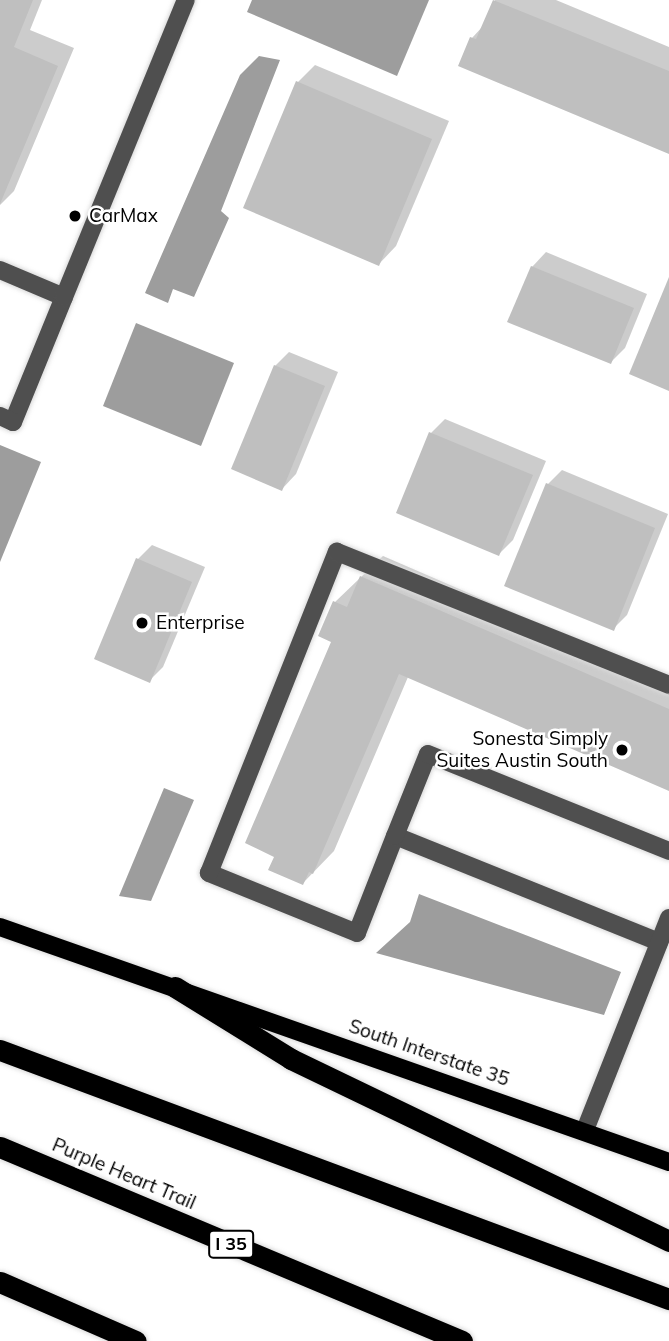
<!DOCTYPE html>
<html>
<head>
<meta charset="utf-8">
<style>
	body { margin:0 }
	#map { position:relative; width:669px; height:1341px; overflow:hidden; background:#fff; font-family:Mulish,sans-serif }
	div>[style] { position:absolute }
	.water>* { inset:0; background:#9d9d9d }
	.shadow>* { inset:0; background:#0003 }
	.building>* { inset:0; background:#bfbfbf }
	.roads { filter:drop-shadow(0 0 2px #dbdbdb) drop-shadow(0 0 2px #dbdbdb) }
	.minor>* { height:18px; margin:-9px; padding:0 9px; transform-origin:9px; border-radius:9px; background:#4f4f4f }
	.major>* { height:18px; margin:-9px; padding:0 9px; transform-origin:9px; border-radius:9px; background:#000 }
	.highway>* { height:21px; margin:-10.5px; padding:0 10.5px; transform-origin:10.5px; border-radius:10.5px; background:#000 }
	.dots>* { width:19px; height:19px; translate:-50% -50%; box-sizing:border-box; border:4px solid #fff; border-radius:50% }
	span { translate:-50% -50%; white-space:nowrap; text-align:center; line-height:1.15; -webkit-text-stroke:5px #fff; paint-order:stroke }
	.shield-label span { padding:2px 5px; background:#fff; border:2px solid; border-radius:5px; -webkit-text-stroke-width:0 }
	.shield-label { font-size:18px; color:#000; font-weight:700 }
	.poi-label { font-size:19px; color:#000 }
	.left { translate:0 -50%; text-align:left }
	.right { translate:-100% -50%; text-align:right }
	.street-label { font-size:19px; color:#000 }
</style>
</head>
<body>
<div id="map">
	<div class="water">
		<div style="clip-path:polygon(252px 0,429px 0,397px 76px,247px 12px)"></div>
		<div style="clip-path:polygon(259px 56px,280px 60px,221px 211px,229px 218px,194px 297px,173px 289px,168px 303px,145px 293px,240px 75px)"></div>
		<div style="clip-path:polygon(136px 323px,234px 363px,201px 446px,103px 406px)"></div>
		<div style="clip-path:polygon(0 445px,41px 462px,0 562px)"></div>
		<div style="clip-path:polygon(164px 788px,194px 800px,151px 901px,119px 896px)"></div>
		<div style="clip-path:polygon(419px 894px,621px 972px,604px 1015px,376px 953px,410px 922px)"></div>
	</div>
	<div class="shadow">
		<div style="clip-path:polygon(0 0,42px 0,30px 30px,74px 48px,14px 191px,0 205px)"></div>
		<div style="clip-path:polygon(495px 0,556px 0,669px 47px,669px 152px,472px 38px,483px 26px)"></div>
		<div style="clip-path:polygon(315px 65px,449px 121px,396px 246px,379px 264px,298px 82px)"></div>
		<div style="clip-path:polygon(546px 252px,647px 294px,625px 348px,611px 362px,532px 267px)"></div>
		<div style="clip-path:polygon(289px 352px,338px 372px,296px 474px,282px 489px,275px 366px)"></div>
		<div style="clip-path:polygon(445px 419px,546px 461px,513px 540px,499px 554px,431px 433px)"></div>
		<div style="clip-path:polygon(562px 470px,668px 514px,627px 615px,613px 629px,548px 484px)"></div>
		<div style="clip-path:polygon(152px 545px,205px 567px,163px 667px,149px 681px,138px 559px)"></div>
		<div style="clip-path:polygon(383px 556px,669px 680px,669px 789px,408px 677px,334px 851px,303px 883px,334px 641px,320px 635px,335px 602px)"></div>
	</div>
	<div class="building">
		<div style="clip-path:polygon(0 0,33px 0,14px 47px,58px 66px,0 204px)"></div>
		<div style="clip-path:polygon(493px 0,669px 71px,669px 154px,458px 66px,470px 37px,476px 39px)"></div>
		<div style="clip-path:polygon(296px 81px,432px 139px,379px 266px,243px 208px)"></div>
		<div style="clip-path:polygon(531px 266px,634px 308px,611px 364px,507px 322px)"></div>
		<div style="clip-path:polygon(669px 277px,669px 391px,629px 374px)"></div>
		<div style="clip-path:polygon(274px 365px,325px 386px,282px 491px,231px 469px)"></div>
		<div style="clip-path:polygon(429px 432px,533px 475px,499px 556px,396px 513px)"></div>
		<div style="clip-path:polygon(546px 483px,655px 528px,614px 631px,504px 586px)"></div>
		<div style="clip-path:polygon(136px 558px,192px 582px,150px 683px,94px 659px)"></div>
		<div style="clip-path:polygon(360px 576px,669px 709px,669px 791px,399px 674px,313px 874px,309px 872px,303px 885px,268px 870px,274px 857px,245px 843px,331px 642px,318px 636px,333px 601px,347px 607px)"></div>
	</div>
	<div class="roads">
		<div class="minor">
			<div style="left:0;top:270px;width:69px;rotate:22.9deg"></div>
			<div style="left:64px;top:297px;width:135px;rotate:112.2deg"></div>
			<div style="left:13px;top:422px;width:14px;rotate:-155deg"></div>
			<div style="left:64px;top:297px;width:321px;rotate:-67.7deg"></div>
			<div style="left:395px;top:836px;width:104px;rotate:111.4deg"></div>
			<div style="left:357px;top:933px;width:160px;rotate:-157.9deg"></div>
			<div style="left:209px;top:873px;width:346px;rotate:-68.3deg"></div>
			<div style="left:337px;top:552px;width:358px;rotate:21.8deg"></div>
			<div style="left:659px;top:942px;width:284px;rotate:-158.1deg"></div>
			<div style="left:395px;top:836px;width:88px;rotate:-68.1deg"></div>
			<div style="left:428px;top:754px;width:260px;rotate:21.9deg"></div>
			<div style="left:585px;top:1130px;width:228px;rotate:-68.4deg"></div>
		</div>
		<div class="major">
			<div style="left:0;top:927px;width:709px;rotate:19.35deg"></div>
		</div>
		<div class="highway">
			<div style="left:175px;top:987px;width:137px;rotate:31.8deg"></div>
			<div style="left:291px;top:1059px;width:420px;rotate:25.7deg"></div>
			<div style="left:0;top:1050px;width:714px;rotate:20.42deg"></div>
			<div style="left:0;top:1147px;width:501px;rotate:22.78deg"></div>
			<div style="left:0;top:1282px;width:148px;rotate:23.5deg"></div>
		</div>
	</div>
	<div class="dots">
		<div style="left:75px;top:216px;background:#000"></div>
		<div style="left:142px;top:623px;background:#000"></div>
		<div style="left:622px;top:750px;background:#000"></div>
	</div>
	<div class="shield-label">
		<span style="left:231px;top:1244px">I 35</span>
	</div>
	<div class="poi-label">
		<span class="left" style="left:89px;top:216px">CarMax</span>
		<span class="left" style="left:156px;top:623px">Enterprise</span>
		<span class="right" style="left:608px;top:750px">Sonesta Simply<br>Suites Austin South</span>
	</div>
	<div class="street-label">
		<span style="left:429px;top:1053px;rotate:19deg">South Interstate 35</span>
		<span style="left:124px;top:1174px;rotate:23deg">Purple Heart Trail</span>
	</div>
</div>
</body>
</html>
